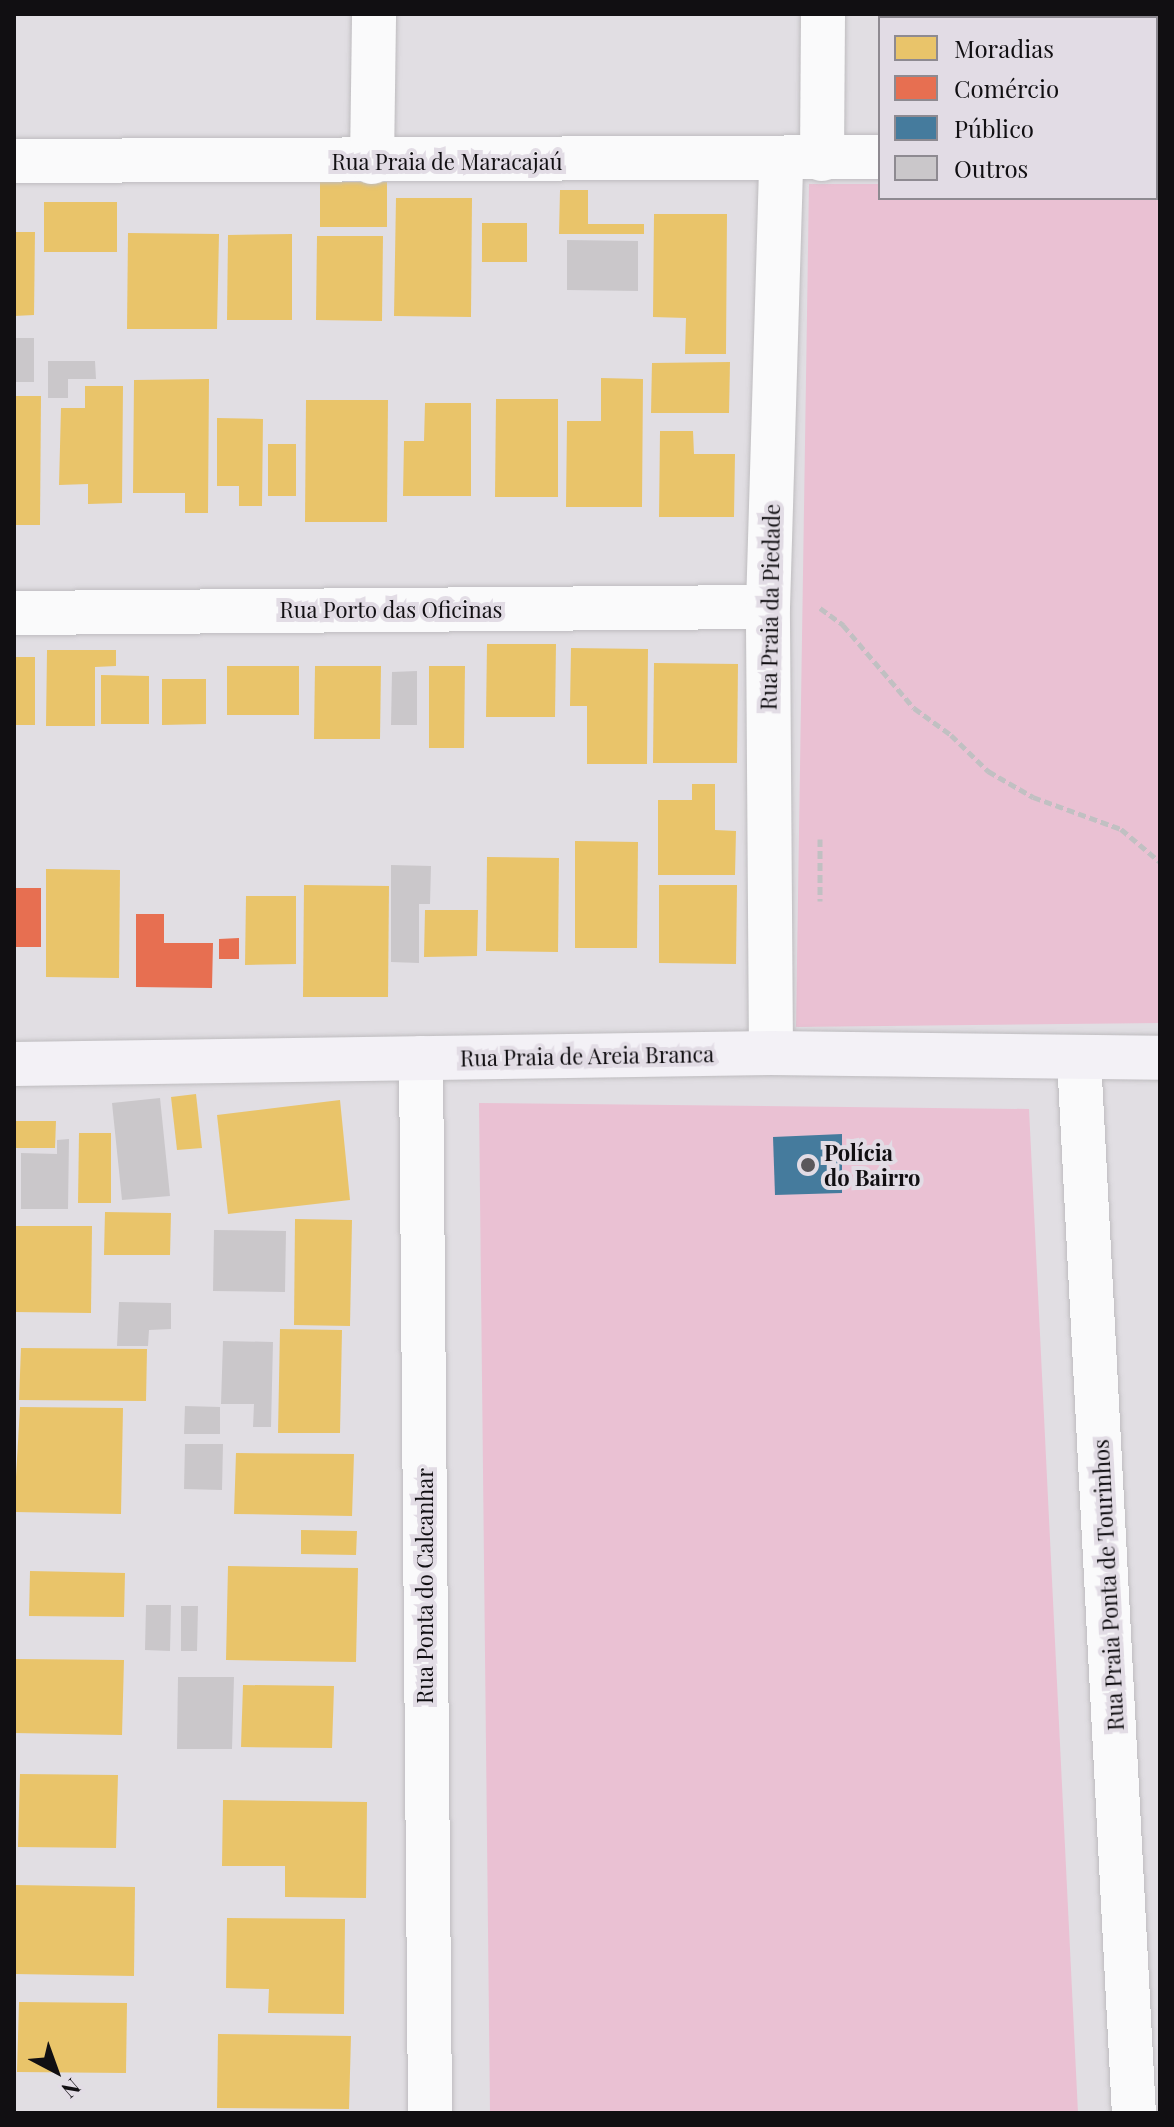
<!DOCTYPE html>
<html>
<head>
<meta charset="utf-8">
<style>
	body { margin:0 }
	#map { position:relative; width:1174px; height:2127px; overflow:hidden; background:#e1dee3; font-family:"Playfair Display",serif }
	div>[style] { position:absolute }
	.green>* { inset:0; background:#eac1d3 }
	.homes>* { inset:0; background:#e9c46a }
	.shops>* { inset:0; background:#e76f51 }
	.public>* { inset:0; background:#457b9d }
	.building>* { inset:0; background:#cac7ca }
	.path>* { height:5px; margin-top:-2.5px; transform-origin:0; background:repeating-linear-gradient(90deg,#c1c0c2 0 8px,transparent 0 12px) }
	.roads { filter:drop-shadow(0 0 2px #bebcbf) drop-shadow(0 0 2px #bebcbf) }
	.street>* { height:44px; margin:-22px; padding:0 22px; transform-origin:22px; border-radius:22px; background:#fafafb }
	.secondary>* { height:44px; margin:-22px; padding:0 22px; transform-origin:22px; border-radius:22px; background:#f3f1f6 }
	.dots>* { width:22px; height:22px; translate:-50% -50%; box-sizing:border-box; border:4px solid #e2dce5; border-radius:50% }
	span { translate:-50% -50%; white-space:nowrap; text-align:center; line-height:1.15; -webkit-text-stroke:8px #e2dce5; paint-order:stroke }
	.street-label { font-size:22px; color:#110f12 }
	.poi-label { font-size:22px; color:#110f12; font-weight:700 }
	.left { translate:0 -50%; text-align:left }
	.frame { position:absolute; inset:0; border:16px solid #110f12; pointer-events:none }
	.legend { position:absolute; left:878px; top:16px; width:280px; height:184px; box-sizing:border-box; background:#e2dce5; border:2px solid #8e8a91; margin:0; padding:10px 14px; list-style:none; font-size:24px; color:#110f12 }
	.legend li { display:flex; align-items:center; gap:16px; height:40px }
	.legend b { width:40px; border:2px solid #8e8a91 }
	.north { position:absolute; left:16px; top:2031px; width:80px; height:80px; -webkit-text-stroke:6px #e2dce5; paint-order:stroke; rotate:139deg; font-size:22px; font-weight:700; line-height:32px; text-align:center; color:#110f12 }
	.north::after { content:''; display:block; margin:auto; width:28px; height:36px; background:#110f12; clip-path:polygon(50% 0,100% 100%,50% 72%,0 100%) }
</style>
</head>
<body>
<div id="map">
	<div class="green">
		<div style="clip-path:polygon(809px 184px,880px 184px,880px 198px,1156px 198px,1160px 186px,1160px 1023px,796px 1027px)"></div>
		<div style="clip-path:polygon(479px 1103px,1029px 1109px,1078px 2113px,490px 2113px)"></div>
	</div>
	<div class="homes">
		<div style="clip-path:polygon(320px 182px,387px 182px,387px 227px,320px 227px)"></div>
		<div style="clip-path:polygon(560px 190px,588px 190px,588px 224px,644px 224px,644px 234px,559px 234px)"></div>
		<div style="clip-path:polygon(396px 198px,472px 198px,471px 317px,394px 316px)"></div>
		<div style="clip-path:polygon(44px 202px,117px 202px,117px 252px,44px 252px)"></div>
		<div style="clip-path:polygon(654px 214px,727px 214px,726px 354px,685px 354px,686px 318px,653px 317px)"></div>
		<div style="clip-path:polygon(482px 223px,527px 223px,527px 262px,482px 262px)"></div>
		<div style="clip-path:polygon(14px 232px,35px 232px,34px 315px,14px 316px)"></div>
		<div style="clip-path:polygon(128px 233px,219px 234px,217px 329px,127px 329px)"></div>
		<div style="clip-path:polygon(292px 234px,292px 320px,227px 320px,228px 235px)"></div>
		<div style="clip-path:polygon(317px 236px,383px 236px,382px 321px,316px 320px)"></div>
		<div style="clip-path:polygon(730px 362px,729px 413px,651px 413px,652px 363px)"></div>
		<div style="clip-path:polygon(601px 378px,643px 379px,642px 507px,566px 507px,567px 421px,601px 421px)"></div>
		<div style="clip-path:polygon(209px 379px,208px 513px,185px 513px,185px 493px,133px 493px,134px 380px)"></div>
		<div style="clip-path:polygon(85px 386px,123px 386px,122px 503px,88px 504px,88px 484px,59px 485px,61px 408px,85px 408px)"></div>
		<div style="clip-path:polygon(14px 396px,41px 396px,40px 525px,14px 525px)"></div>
		<div style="clip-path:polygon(496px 399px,558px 399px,558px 497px,495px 497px)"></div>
		<div style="clip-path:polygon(306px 400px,388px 400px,387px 522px,305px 522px)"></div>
		<div style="clip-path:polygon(425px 403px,471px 403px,471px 496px,403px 496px,404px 441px,424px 441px)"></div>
		<div style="clip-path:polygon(217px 418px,263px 419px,262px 506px,239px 506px,239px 486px,217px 486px)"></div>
		<div style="clip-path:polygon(660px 431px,693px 431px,694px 454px,735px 454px,734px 517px,659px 517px)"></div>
		<div style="clip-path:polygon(268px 444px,296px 444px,296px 496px,268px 496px)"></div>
		<div style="clip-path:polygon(487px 644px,556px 644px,555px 717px,486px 717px)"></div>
		<div style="clip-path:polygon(571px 648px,648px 649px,647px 764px,587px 764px,587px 706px,570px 706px)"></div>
		<div style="clip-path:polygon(47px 650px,116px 650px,116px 666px,95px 667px,95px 726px,46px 726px)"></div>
		<div style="clip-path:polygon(14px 657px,35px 657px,35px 725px,14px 725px)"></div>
		<div style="clip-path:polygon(654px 663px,738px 664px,737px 763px,653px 763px)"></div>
		<div style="clip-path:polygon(227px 666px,299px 666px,299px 715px,227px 715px)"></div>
		<div style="clip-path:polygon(315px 666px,381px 666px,380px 739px,314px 739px)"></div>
		<div style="clip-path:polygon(429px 666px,465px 666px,464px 748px,429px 748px)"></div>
		<div style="clip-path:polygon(101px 675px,149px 676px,149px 724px,101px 724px)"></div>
		<div style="clip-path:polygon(162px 679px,206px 679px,206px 724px,162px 725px)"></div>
		<div style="clip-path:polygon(692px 784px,715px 784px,715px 830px,736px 831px,735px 875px,658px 875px,658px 800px,692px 800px)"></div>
		<div style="clip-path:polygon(575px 841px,638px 842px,637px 948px,575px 948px)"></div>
		<div style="clip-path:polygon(487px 857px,559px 858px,558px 952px,486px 951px)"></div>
		<div style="clip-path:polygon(46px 869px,120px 870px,119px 978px,46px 977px)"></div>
		<div style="clip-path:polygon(304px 885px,389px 886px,388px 997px,303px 997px)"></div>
		<div style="clip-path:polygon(659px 885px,737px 885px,736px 964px,659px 963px)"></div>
		<div style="clip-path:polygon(246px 896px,296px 896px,296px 964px,245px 965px)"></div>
		<div style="clip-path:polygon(425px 910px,478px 910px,477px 956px,424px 957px)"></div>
		<div style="clip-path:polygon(196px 1094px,202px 1148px,177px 1150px,171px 1097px)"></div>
		<div style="clip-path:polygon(340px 1100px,350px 1200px,228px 1214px,217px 1115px)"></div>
		<div style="clip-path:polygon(14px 1121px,56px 1121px,55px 1148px,14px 1148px)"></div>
		<div style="clip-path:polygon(79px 1133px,111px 1133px,111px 1203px,78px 1203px)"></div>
		<div style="clip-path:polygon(105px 1212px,171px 1213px,170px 1255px,104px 1255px)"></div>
		<div style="clip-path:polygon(295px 1219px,352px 1220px,350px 1326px,294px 1325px)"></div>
		<div style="clip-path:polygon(16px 1226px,92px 1226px,91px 1313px,14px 1312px)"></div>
		<div style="clip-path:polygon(280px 1329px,342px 1330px,340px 1433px,278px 1433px)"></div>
		<div style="clip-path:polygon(21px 1348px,147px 1349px,146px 1401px,19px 1400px)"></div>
		<div style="clip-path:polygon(20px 1407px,123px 1408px,121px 1514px,14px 1512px)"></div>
		<div style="clip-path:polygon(236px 1453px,354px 1454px,352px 1516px,234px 1514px)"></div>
		<div style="clip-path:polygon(301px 1530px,357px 1531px,356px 1555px,301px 1554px)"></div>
		<div style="clip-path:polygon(228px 1566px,358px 1568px,356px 1662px,226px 1660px)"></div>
		<div style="clip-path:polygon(30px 1571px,125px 1573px,124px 1617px,29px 1616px)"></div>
		<div style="clip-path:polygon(14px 1659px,124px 1660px,122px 1735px,14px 1733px)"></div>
		<div style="clip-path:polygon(243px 1685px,334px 1686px,332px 1748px,241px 1747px)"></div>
		<div style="clip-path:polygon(20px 1774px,118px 1775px,116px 1848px,18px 1847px)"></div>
		<div style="clip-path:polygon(223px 1800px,367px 1802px,366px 1898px,285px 1897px,285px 1866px,222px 1866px)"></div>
		<div style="clip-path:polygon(15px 1885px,135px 1887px,134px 1976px,14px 1974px)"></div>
		<div style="clip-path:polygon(227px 1918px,345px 1919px,344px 2014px,268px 2013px,269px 1989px,226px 1988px)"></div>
		<div style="clip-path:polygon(19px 2002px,127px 2003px,126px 2073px,17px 2072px)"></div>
		<div style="clip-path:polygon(218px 2034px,351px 2036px,349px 2109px,217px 2108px)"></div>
	</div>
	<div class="shops">
		<div style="clip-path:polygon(14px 888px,41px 888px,41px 947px,14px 947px)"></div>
		<div style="clip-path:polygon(136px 914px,164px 914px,164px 943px,213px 943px,212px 988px,136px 987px)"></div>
		<div style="clip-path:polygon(239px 938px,239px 959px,219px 959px,219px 939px)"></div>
	</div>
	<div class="public">
		<div style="clip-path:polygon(842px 1134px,842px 1193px,775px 1195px,773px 1137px)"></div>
	</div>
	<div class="building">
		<div style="clip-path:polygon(567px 240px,638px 241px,638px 291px,567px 290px)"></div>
		<div style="clip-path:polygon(14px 338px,34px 338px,34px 382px,14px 382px)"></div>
		<div style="clip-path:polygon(48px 361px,95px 361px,96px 379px,68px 379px,68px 398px,48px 398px)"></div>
		<div style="clip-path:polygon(417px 671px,417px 725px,391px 725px,392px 672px)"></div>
		<div style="clip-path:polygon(391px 865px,431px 866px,430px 904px,419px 904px,419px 963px,391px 962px)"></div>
		<div style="clip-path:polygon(160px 1098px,170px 1196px,122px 1200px,112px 1103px)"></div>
		<div style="clip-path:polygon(69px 1139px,68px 1209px,21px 1209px,21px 1153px,57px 1154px,57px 1140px)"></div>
		<div style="clip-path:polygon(214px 1230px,286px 1231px,285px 1292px,213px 1291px)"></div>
		<div style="clip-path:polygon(119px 1302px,171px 1303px,171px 1329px,149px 1330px,148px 1346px,117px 1346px)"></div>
		<div style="clip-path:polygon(223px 1341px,273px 1342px,271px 1427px,253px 1427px,254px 1404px,221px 1404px)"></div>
		<div style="clip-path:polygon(185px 1406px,220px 1407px,220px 1434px,184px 1434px)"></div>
		<div style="clip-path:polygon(185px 1444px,223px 1444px,222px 1490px,184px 1489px)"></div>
		<div style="clip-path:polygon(146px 1605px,171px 1605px,170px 1651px,145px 1650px)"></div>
		<div style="clip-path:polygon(181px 1606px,198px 1606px,197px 1651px,181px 1651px)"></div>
		<div style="clip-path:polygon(178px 1677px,234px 1677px,232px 1749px,177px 1749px)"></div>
	</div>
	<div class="path">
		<div style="left:820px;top:608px;width:29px;rotate:36deg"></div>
		<div style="left:843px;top:625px;width:109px;rotate:49.5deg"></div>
		<div style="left:914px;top:708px;width:46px;rotate:36.1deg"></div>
		<div style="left:951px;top:735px;width:52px;rotate:44.2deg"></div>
		<div style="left:988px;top:771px;width:52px;rotate:30deg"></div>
		<div style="left:1033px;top:797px;width:94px;rotate:20deg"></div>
		<div style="left:1121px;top:829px;width:51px;rotate:40.2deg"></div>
		<div style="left:820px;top:839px;width:62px;rotate:90deg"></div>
	</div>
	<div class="roads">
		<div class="street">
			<div style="left:1156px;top:151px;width:4px"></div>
			<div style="left:822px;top:159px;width:145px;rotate:-89.6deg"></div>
			<div style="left:14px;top:161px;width:866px;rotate:-0.26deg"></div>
			<div style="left:372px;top:162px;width:148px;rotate:-89.2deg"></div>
			<div style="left:14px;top:613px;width:754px;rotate:-0.46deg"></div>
			<div style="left:771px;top:1053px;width:446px;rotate:-90.4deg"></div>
			<div style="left:768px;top:607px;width:447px;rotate:-88.3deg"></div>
			<div style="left:421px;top:1058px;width:1055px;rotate:89.51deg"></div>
			<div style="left:1079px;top:1058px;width:1056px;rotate:87.02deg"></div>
		</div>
		<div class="secondary">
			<div style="left:14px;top:1064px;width:757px;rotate:-0.83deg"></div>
			<div style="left:771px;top:1053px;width:389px;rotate:0.7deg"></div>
		</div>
	</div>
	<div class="dots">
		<div style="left:808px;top:1165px;background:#5a575b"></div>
	</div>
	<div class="street-label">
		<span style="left:447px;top:162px">Rua Praia de Maracajaú</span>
		<span style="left:770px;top:607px;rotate:-89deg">Rua Praia da Piedade</span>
		<span style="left:391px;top:610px">Rua Porto das Oficinas</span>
		<span style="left:587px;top:1056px;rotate:-1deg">Rua Praia de Areia Branca</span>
		<span style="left:1108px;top:1585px;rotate:-93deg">Rua Praia Ponta de Tourinhos</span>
		<span style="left:425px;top:1586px;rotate:-90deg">Rua Ponta do Calcanhar</span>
	</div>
	<div class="poi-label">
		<span class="left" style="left:824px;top:1165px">Polícia<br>do Bairro</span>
	</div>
	<div class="frame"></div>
	<ul class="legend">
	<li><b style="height:22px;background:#e9c46a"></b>Moradias</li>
	<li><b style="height:22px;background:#e76f51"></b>Comércio</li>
	<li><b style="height:22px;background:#457b9d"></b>Público</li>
	<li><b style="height:22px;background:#cac7ca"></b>Outros</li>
	</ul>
	<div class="north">N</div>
</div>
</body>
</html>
